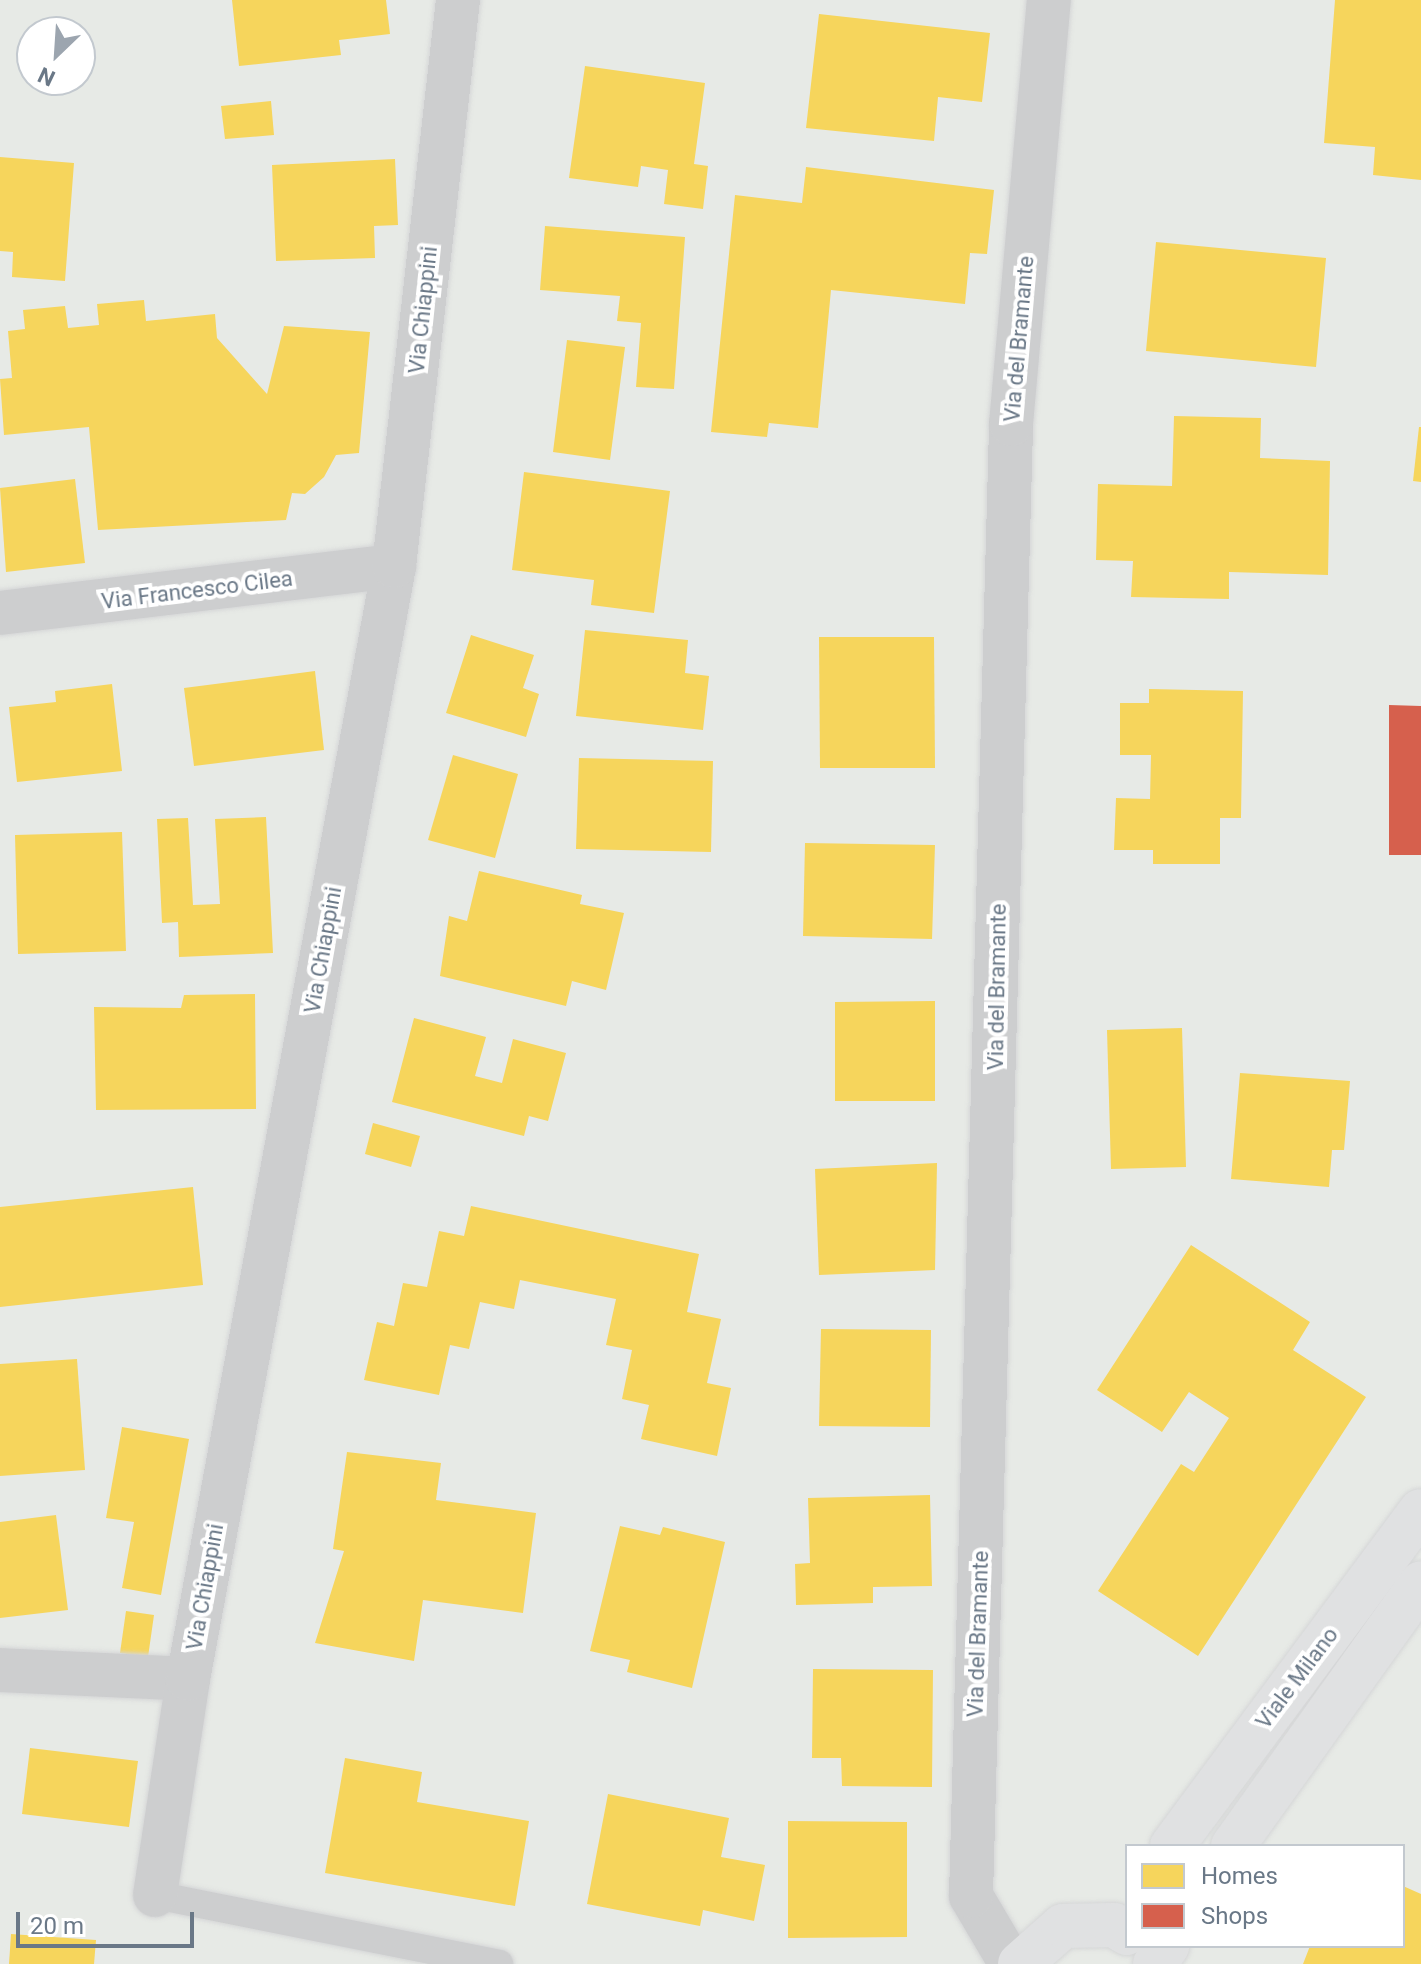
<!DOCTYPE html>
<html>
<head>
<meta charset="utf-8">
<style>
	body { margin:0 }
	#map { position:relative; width:1421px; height:1964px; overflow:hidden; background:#f8f8f8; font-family:Roboto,sans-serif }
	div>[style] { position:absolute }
	.green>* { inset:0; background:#e7eae6 }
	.homes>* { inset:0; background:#f6d55c }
	.shops>* { inset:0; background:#d6604d }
	.roads { filter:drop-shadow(0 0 2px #d5d6d7) drop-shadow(0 0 2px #d5d6d7) }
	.lane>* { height:28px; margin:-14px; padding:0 14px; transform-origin:14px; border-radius:14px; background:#cdcecf }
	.street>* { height:44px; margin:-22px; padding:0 22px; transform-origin:22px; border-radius:22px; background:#cdcecf }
	.secondary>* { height:44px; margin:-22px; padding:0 22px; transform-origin:22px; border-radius:22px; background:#e0e1e2 }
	span { translate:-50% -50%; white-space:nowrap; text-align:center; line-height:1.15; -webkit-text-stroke:8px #fff; paint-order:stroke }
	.street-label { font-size:22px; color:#6a7887 }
	.legend { position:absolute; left:1125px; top:1844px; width:280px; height:104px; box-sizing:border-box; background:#fff; border:2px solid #c3c9cf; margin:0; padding:10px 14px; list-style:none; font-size:24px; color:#6a7887 }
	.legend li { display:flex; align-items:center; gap:16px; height:40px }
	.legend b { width:40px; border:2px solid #c3c9cf }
	.north { position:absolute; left:16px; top:16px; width:80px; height:80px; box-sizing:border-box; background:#fff; border:2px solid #c3c9cf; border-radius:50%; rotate:205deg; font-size:22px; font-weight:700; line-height:32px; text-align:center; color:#6a7887 }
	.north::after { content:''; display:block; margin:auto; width:28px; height:36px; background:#9ca5af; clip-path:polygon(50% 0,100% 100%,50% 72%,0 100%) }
	.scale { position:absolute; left:16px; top:1912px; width:178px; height:36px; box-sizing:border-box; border:4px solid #6a7887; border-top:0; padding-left:10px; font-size:24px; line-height:28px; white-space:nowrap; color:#6a7887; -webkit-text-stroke:6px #fff; paint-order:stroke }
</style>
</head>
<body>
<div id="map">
	<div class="green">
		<div style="clip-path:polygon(evenodd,0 0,1421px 0,1421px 1964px,0 1964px,0 0,32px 32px,80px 32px,80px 80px,32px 80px,32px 32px,0 0,1127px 1846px,1403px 1846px,1403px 1946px,1127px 1946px,1127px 1846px)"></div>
	</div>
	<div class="homes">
		<div style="clip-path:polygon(232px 0,386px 0,390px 34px,339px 40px,341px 55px,239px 66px)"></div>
		<div style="clip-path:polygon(1335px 0,1421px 0,1421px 180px,1373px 175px,1375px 147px,1324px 143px)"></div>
		<div style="clip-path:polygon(819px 14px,990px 33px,982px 102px,938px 97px,934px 141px,806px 128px)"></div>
		<div style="clip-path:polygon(585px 66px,705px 83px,694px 164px,708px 166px,703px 209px,664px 204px,668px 170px,641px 166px,638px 187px,569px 178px)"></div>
		<div style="clip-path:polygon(271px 101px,274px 135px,225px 139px,221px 106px)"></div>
		<div style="clip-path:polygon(0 157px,74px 163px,65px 281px,12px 277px,13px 252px,0 251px)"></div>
		<div style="clip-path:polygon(395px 159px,398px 225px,374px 226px,375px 258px,276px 261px,272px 165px)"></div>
		<div style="clip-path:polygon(806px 167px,994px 190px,987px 254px,970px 253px,965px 304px,831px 290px,818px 428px,769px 423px,767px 437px,711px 432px,735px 195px,802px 203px)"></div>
		<div style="clip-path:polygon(545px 226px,685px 237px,674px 389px,636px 387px,641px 323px,617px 321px,620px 296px,540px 290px)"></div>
		<div style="clip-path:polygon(1156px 242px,1326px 258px,1316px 367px,1146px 351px)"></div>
		<div style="clip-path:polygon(144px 300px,146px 321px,215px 314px,217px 338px,267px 394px,284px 326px,370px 332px,359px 453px,336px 455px,324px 477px,305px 494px,292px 493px,286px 520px,98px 530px,89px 427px,4px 435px,0 379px,12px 378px,8px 331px,25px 329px,23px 310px,65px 306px,68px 328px,99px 325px,97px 304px)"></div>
		<div style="clip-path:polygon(567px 340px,625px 347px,610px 460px,553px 452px)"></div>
		<div style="clip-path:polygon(1174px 416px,1261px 418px,1260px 458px,1330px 461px,1328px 575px,1229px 572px,1229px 599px,1131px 597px,1133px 561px,1096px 560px,1098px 484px,1172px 486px)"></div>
		<div style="clip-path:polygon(1419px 427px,1421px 427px,1421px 482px,1413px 481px)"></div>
		<div style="clip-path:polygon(524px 472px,670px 491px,654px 613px,591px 605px,594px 580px,512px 570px)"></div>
		<div style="clip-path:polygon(75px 479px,85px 563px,6px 572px,0 488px)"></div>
		<div style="clip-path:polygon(585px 630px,688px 640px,685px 673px,709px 676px,703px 730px,576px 716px)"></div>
		<div style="clip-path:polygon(471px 635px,534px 655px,523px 688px,539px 694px,526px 737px,446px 713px)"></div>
		<div style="clip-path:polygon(819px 637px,934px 637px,935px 768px,820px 768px)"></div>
		<div style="clip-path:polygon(315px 671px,324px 750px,194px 766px,184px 688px)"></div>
		<div style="clip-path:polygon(112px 684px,122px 771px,17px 782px,9px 707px,56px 702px,55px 691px)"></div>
		<div style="clip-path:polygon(1149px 689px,1243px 691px,1241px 818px,1220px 818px,1220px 864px,1153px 864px,1153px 850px,1114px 850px,1116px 798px,1150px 799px,1151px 755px,1120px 755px,1120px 703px,1149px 703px)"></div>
		<div style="clip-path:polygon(453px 755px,518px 774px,495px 858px,428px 840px)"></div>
		<div style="clip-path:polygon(579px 758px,713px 761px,711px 852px,576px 849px)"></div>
		<div style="clip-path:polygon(266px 817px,273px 953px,179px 957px,178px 922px,162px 923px,157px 819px,188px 818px,193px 905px,220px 904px,215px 819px)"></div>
		<div style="clip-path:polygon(122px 832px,126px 951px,18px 954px,15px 835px)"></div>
		<div style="clip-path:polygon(805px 843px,935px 845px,932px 939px,803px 936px)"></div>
		<div style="clip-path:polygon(479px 871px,582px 895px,580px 904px,624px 913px,606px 990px,572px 981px,566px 1006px,440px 976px,449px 916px,467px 921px)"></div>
		<div style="clip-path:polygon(255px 994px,256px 1109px,96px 1110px,94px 1007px,181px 1008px,184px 995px)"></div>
		<div style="clip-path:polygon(935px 1001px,935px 1101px,835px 1101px,835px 1002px)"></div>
		<div style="clip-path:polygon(414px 1018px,486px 1037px,475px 1076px,502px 1083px,513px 1039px,566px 1053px,548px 1121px,529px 1116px,524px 1136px,392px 1102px)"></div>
		<div style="clip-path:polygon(1182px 1028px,1186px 1167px,1111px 1169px,1107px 1030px)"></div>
		<div style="clip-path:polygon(1240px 1073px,1350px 1081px,1344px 1150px,1332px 1150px,1329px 1187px,1231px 1179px)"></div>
		<div style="clip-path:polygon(373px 1123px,420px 1136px,411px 1167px,365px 1154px)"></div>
		<div style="clip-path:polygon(937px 1163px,935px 1270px,819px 1275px,815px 1169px)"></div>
		<div style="clip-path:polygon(193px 1187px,203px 1285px,0 1307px,0 1207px)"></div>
		<div style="clip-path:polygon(471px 1206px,699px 1254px,687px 1312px,721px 1319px,707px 1383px,731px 1388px,717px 1456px,641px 1439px,649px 1405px,622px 1399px,632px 1350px,606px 1345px,616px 1299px,520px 1280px,514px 1309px,480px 1302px,469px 1349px,450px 1345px,439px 1395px,364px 1380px,377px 1322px,394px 1326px,403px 1283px,427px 1287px,439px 1231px,464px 1236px)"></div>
		<div style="clip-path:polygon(1191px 1245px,1310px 1322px,1293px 1350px,1366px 1397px,1198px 1656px,1098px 1591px,1181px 1464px,1194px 1472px,1229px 1418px,1189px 1392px,1162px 1432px,1097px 1390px)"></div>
		<div style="clip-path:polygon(821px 1329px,931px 1330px,930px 1427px,819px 1426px)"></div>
		<div style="clip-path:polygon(77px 1359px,85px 1470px,0 1476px,0 1364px)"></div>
		<div style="clip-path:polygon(122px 1427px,189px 1439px,161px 1595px,122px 1588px,134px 1522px,106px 1518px)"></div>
		<div style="clip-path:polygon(347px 1452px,441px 1463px,436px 1500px,536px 1513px,523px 1613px,423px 1600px,414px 1661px,315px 1643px,344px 1551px,333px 1549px)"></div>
		<div style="clip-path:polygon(930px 1495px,932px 1586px,873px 1587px,873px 1603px,796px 1605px,795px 1564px,810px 1563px,808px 1498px)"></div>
		<div style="clip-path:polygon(56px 1515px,68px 1610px,0 1618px,0 1522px)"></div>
		<div style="clip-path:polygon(620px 1526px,660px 1535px,663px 1527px,725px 1542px,692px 1688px,627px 1672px,630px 1660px,590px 1651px)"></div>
		<div style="clip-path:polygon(126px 1611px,154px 1615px,148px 1657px,120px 1653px)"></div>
		<div style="clip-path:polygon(813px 1669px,933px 1670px,932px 1787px,842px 1786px,841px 1758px,812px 1758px)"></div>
		<div style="clip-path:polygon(30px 1748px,138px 1761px,129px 1827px,22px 1814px)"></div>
		<div style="clip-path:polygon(345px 1758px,422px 1772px,417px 1802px,529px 1821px,515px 1906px,325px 1873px)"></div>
		<div style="clip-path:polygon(608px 1794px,729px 1818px,721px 1857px,765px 1865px,754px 1921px,703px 1910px,700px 1926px,587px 1904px)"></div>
		<div style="clip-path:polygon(788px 1821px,907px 1822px,907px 1937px,788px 1938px)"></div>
		<div style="clip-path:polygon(1403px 1886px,1421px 1894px,1421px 1964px,1303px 1964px,1310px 1946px,1403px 1946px)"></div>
		<div style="clip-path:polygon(11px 1934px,96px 1940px,94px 1964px,9px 1964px)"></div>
	</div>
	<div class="shops">
		<div style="clip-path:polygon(1389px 705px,1421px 706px,1421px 855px,1389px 855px)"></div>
	</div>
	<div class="roads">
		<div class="lane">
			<div style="left:155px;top:1895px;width:351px;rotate:11.3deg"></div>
		</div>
		<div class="street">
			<div style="left:0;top:613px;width:397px;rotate:-6.8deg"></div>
			<div style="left:0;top:1670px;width:188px;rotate:2.7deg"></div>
			<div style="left:155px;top:1895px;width:219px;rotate:-81.3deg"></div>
			<div style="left:188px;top:1679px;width:1132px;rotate:-79.51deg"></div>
			<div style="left:394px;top:566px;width:570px;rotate:-83.55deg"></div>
			<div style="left:1011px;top:1964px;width:79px;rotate:-120.5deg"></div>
			<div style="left:971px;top:1896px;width:1473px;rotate:-88.44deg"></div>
			<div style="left:1011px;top:424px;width:426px;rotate:-84.9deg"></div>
		</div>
		<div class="secondary">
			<div style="left:1172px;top:1846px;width:417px;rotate:-53.4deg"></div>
			<div style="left:1233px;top:1846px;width:323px;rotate:-54.4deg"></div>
			<div style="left:1020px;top:1964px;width:57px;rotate:-41.5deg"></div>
			<div style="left:1063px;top:1926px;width:51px;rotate:-1.1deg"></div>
			<div style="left:1114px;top:1925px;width:15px;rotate:32deg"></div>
			<div style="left:1155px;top:1964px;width:22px;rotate:-56deg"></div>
		</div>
	</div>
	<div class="street-label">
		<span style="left:423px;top:310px;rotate:-84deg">Via Chiappini</span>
		<span style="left:1019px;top:339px;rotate:-85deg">Via del Bramante</span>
		<span style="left:197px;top:590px;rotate:-7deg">Via Francesco Cilea</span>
		<span style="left:323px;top:950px;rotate:-80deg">Via Chiappini</span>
		<span style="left:997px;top:987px;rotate:-89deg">Via del Bramante</span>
		<span style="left:205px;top:1587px;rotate:-80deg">Via Chiappini</span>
		<span style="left:978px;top:1634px;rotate:-88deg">Via del Bramante</span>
		<span style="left:1297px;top:1678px;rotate:-53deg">Viale Milano</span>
	</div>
	<ul class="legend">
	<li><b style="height:22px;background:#f6d55c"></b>Homes</li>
	<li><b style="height:22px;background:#d6604d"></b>Shops</li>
	</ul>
	<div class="north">N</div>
	<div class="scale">20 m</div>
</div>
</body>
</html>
